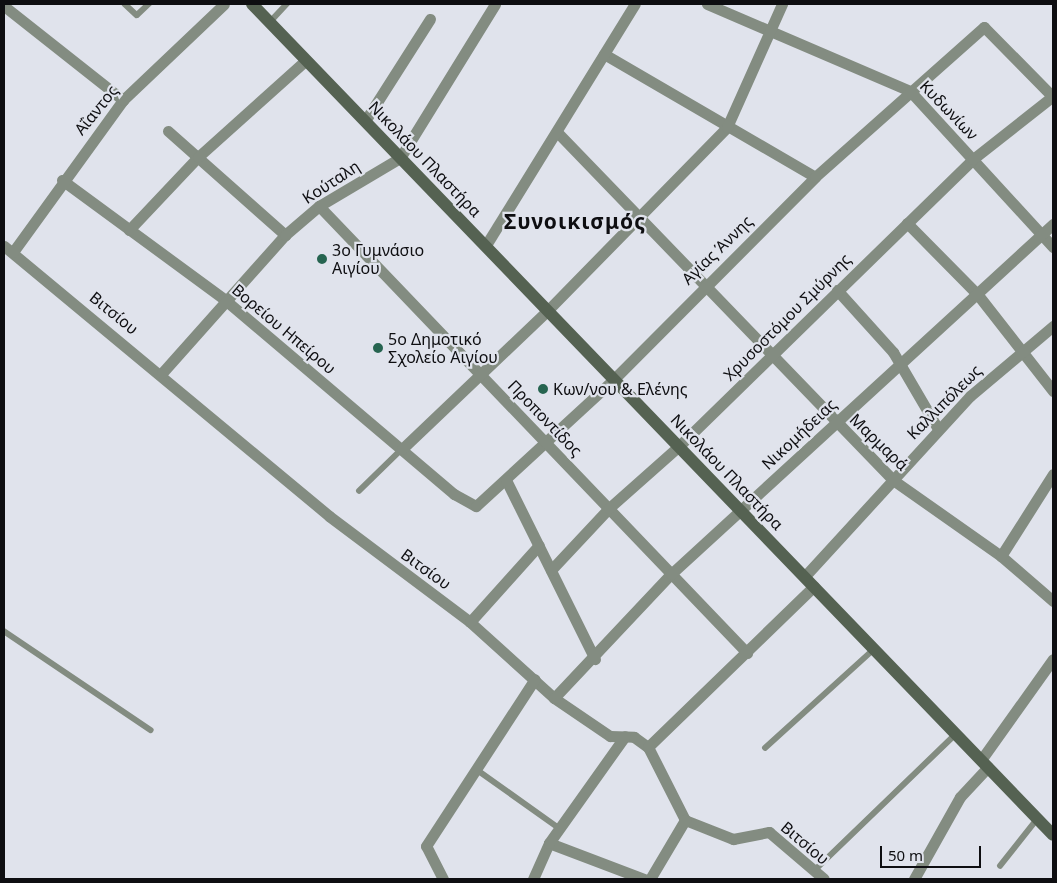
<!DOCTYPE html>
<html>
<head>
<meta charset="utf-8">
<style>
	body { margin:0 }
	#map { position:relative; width:1057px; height:883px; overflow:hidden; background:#e0e3ec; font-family:"Noto Sans",sans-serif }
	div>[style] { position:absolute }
	.service>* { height:5.5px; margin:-2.75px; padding:0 2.75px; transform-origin:2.75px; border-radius:2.75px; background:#838c81 }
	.minor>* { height:11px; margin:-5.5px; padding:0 5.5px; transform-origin:5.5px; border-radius:5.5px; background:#838c81 }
	.secondary>* { height:12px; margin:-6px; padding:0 6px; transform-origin:6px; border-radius:6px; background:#556252 }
	.dots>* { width:14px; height:14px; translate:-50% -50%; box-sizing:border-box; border:2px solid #e0e3ec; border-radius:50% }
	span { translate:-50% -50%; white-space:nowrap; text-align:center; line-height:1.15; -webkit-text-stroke:4.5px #e0e3ec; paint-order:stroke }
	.street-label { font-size:16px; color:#0e0e11 }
	.poi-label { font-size:16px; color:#0e0e11 }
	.left { translate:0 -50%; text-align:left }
	.district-label { font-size:21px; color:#0e0e11; font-weight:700; letter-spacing:1px }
	.frame { position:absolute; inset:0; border:5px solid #0e0e11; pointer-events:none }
	.scale { position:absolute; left:880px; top:846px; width:101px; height:22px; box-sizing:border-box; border:2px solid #0e0e11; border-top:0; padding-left:6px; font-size:15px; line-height:18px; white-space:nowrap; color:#0e0e11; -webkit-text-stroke:4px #e0e3ec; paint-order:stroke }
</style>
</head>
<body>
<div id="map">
	<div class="service">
		<div style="left:125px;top:4px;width:16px;rotate:43deg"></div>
		<div style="left:137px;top:15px;width:16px;rotate:-43deg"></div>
		<div style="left:270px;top:22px;width:25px;rotate:-47deg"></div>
		<div style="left:359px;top:491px;width:60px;rotate:-44.3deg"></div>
		<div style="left:4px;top:631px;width:177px;rotate:34deg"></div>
		<div style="left:765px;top:748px;width:147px;rotate:-42.2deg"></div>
		<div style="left:476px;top:769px;width:102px;rotate:35.4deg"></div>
		<div style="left:1000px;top:866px;width:61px;rotate:-51.6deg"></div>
		<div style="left:814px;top:871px;width:197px;rotate:-44deg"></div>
	</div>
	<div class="minor">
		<div style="left:707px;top:4px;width:221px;rotate:23.2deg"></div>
		<div style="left:910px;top:91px;width:212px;rotate:47.5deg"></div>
		<div style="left:4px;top:6px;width:152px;rotate:38.3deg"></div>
		<div style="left:604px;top:54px;width:244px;rotate:30.2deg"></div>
		<div style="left:365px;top:121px;width:121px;rotate:-57.5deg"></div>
		<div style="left:168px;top:131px;width:157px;rotate:41.6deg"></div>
		<div style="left:557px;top:132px;width:484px;rotate:46deg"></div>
		<div style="left:893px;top:480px;width:132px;rotate:35.1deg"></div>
		<div style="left:1001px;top:556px;width:69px;rotate:40.9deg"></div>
		<div style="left:62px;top:180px;width:201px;rotate:36.3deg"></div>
		<div style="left:224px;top:299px;width:302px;rotate:40.3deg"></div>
		<div style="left:454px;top:494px;width:25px;rotate:29deg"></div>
		<div style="left:476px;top:506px;width:188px;rotate:-42.6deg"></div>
		<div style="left:614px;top:379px;width:285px;rotate:-45.1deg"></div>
		<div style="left:815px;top:177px;width:226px;rotate:-41.6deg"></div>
		<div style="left:984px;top:27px;width:98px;rotate:45.4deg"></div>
		<div style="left:319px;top:206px;width:619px;rotate:46.24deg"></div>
		<div style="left:907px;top:223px;width:101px;rotate:45.4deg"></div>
		<div style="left:978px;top:295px;width:122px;rotate:52deg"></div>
		<div style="left:129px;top:230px;width:100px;rotate:-46.6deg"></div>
		<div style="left:198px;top:157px;width:145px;rotate:-41.9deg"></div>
		<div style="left:486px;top:245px;width:283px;rotate:-58.3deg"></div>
		<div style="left:4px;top:246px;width:423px;rotate:39.7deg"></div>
		<div style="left:329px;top:516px;width:176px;rotate:36.9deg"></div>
		<div style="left:470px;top:622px;width:113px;rotate:42.1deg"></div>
		<div style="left:554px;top:698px;width:68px;rotate:34.2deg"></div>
		<div style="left:610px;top:736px;width:24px;rotate:2deg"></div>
		<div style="left:634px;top:737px;width:17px;rotate:36deg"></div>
		<div style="left:648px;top:747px;width:82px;rotate:63.1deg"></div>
		<div style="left:685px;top:820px;width:52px;rotate:21.6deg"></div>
		<div style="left:733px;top:839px;width:37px;rotate:-11deg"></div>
		<div style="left:769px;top:832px;width:72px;rotate:40.5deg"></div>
		<div style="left:13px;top:252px;width:188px;rotate:-54.1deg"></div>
		<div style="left:123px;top:100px;width:139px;rotate:-43.5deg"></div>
		<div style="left:837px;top:290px;width:84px;rotate:47.9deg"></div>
		<div style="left:893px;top:352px;width:89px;rotate:59.7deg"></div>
		<div style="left:162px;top:373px;width:185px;rotate:-48.3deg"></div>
		<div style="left:285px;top:235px;width:45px;rotate:-40.5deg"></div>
		<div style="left:319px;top:206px;width:94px;rotate:-30.7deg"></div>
		<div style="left:400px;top:158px;width:181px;rotate:-58.3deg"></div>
		<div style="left:402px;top:449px;width:202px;rotate:-43.6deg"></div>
		<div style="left:548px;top:310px;width:256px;rotate:-45.6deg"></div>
		<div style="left:727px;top:127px;width:135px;rotate:-65.9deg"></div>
		<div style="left:506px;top:480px;width:200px;rotate:63.6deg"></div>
		<div style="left:1001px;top:556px;width:97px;rotate:-57.6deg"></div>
		<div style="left:551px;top:570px;width:85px;rotate:-46.9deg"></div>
		<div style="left:609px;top:508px;width:94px;rotate:-41.5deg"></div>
		<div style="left:679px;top:446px;width:411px;rotate:-44.3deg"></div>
		<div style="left:973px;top:159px;width:102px;rotate:-38.2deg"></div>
		<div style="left:805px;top:576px;width:244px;rotate:-47.5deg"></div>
		<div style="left:970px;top:396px;width:109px;rotate:-40.1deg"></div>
		<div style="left:470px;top:622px;width:103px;rotate:-48.1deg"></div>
		<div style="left:554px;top:698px;width:170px;rotate:-46.7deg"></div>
		<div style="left:671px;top:574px;width:518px;rotate:-42.5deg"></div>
		<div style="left:648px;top:747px;width:231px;rotate:-44.1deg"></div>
		<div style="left:981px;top:760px;width:124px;rotate:-54.5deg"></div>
		<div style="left:549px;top:843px;width:102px;rotate:20.8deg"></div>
		<div style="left:443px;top:879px;width:37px;rotate:-117deg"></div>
		<div style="left:426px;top:846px;width:199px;rotate:-56.9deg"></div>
		<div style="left:533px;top:879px;width:39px;rotate:-66deg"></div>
		<div style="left:549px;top:843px;width:131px;rotate:-54.6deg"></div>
		<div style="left:650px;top:879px;width:69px;rotate:-59.3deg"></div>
		<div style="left:914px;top:879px;width:94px;rotate:-60.7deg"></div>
		<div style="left:960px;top:797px;width:41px;rotate:-47deg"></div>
	</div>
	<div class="secondary">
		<div style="left:252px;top:4px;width:1154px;rotate:46.05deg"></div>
	</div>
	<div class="dots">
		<div style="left:322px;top:259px;background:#266450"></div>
		<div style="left:378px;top:348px;background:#266450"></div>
		<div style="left:543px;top:389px;background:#266450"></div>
	</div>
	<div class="street-label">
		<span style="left:96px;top:110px;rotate:-51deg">Αΐαντος</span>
		<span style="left:949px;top:110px;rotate:46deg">Κυδωνίων</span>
		<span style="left:425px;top:159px;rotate:46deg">Νικολάου Πλαστήρα</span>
		<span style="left:331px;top:182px;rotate:-33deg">Κούταλη</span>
		<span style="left:717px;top:250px;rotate:-44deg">Αγίας Άννης</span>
		<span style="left:114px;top:313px;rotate:39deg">Βιτσίου</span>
		<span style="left:787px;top:317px;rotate:-45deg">Χρυσοστόμου Σμύρνης</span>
		<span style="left:284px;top:329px;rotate:40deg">Βορείου Ηπείρου</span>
		<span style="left:944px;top:402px;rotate:-45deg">Καλλιπόλεως</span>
		<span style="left:545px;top:418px;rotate:46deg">Προποντίδος</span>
		<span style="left:799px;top:434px;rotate:-43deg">Νικομήδειας</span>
		<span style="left:879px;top:442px;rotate:44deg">Μαρμαρά</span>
		<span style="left:727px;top:472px;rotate:46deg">Νικολάου Πλαστήρα</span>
		<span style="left:426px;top:569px;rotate:36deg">Βιτσίου</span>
		<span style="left:805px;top:843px;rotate:40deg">Βιτσίου</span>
	</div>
	<div class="poi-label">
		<span class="left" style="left:332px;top:259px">3ο Γυμνάσιο<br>Αιγίου</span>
		<span class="left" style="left:388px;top:348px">5ο Δημοτικό<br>Σχολείο Αιγίου</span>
		<span class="left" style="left:553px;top:389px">Κων/νου &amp; Ελένης</span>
	</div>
	<div class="district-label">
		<span style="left:575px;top:221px">Συνοικισμός</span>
	</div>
	<div class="frame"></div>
	<div class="scale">50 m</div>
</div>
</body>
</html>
